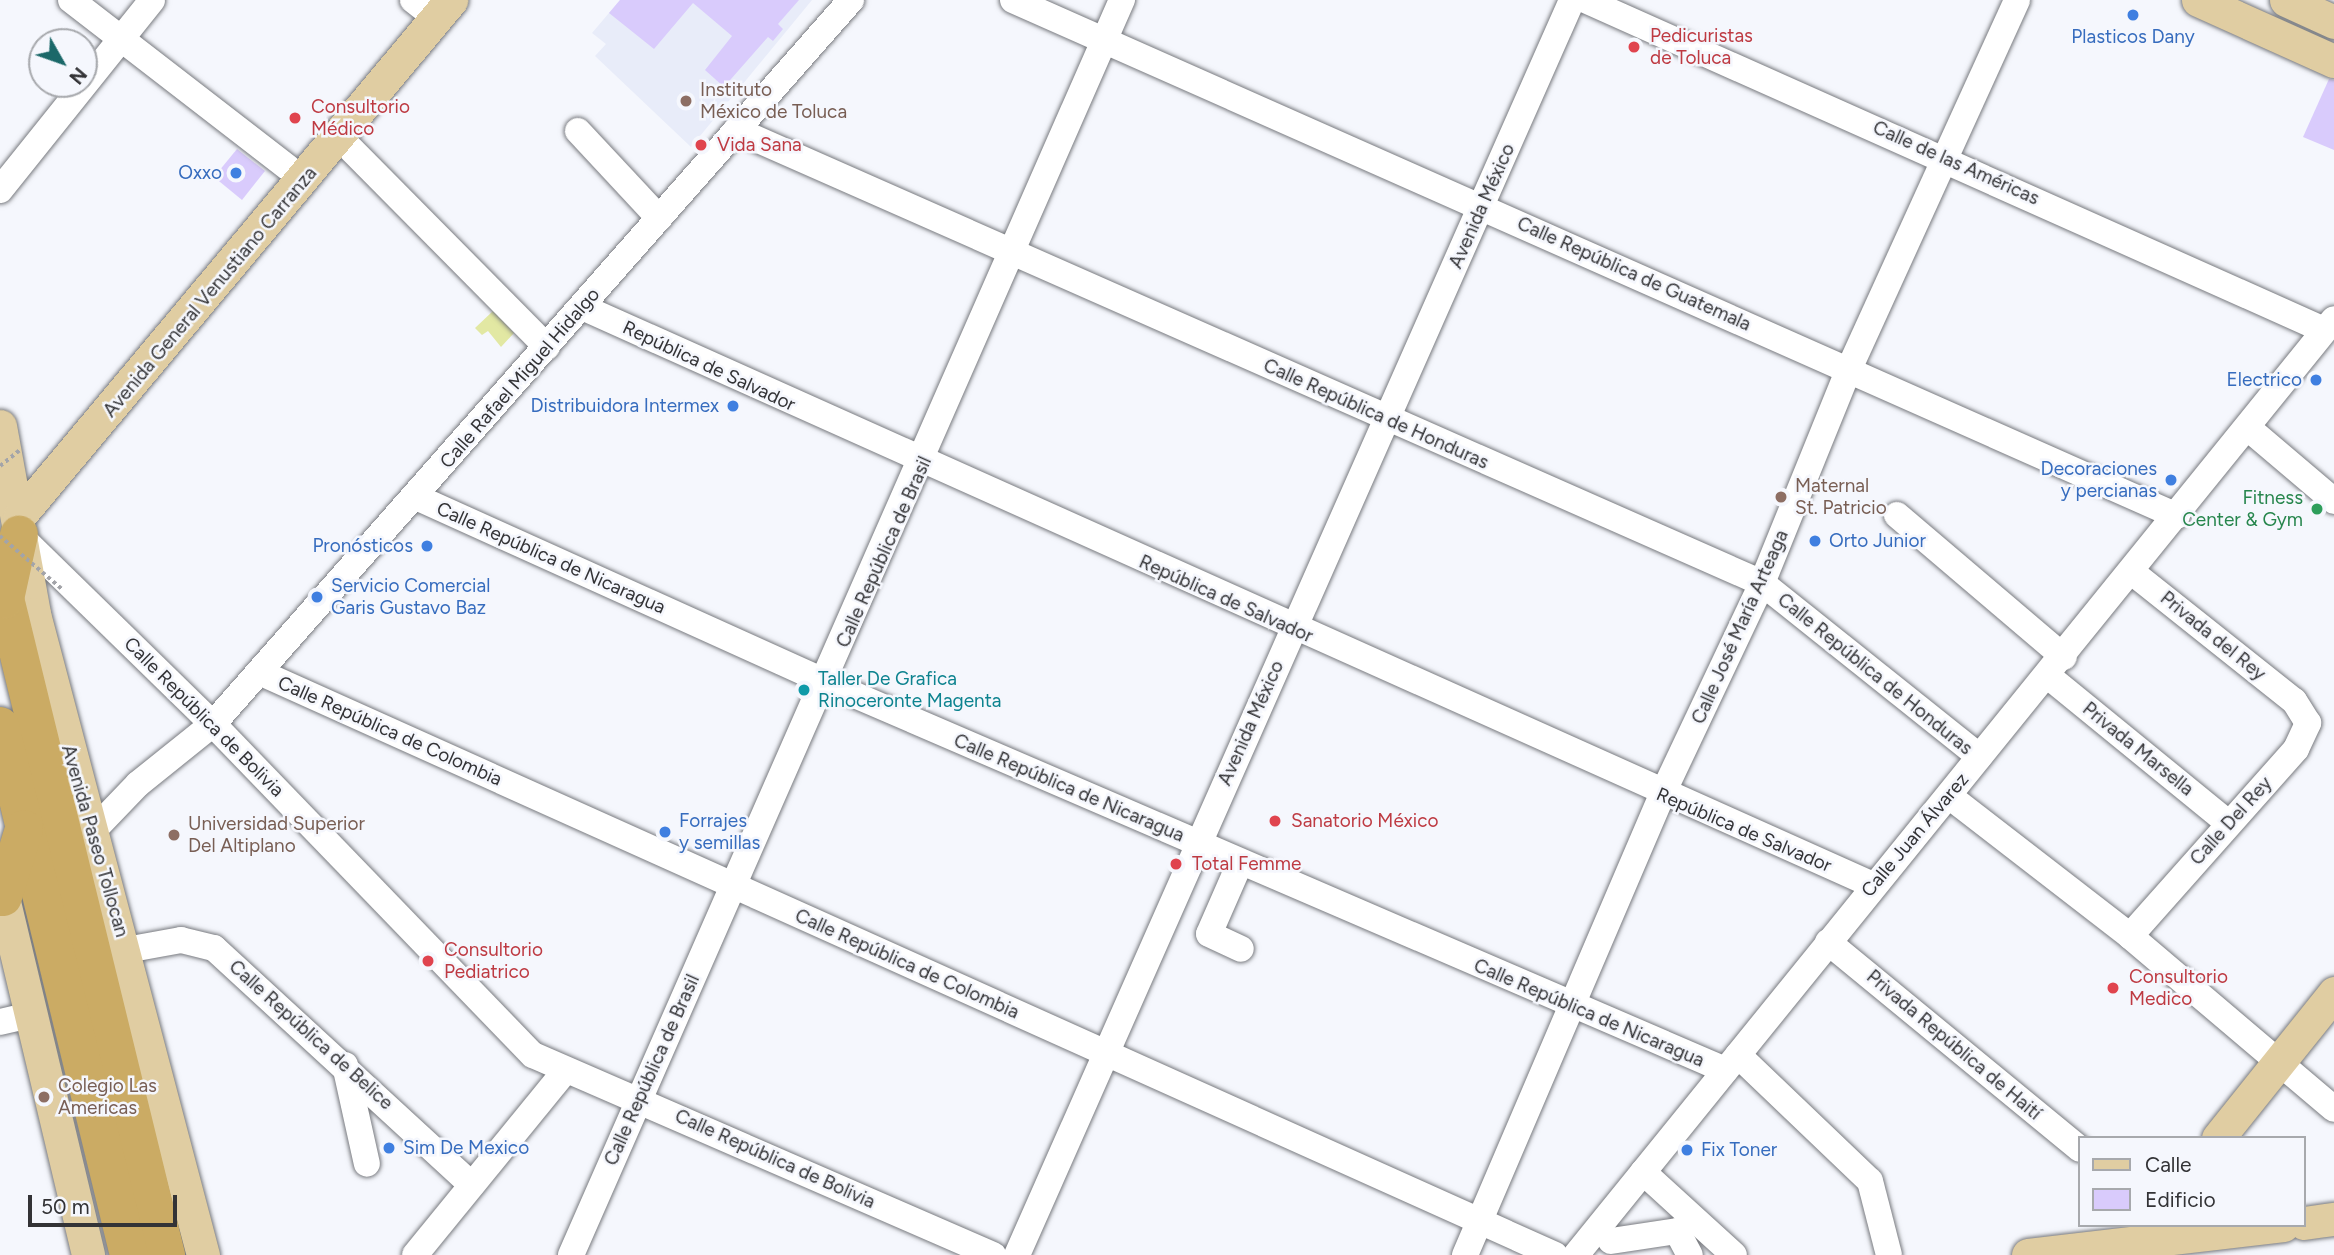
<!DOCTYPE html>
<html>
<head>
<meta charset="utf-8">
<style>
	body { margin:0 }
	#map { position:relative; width:2334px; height:1255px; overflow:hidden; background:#f5f7fd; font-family:Figtree,sans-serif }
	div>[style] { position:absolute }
	.built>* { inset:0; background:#e8ecf9 }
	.green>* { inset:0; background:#e2e8a3 }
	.building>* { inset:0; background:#d9cbfc }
	.roads { filter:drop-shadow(0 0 2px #787a7f) drop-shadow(0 0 2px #787a7f) }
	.minor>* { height:26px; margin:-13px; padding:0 13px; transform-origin:13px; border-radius:13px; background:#fff }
	.major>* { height:33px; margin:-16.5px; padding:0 16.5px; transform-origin:16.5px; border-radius:16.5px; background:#e0cda2 }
	.highway>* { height:38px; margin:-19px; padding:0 19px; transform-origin:19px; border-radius:19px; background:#cbab64 }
	.path-bridge>* { height:3.5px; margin-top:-1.75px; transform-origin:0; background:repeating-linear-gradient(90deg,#a3a4a9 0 3.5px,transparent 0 7px) }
	.dots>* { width:19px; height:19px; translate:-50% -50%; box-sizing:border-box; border:4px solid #f5f7fd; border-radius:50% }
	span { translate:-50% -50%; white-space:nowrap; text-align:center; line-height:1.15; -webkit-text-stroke:5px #f5f7fd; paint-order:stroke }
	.health-label { font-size:19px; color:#be3a42 }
	.left { translate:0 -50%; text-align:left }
	.shop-label { font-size:19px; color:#366cbe }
	.right { translate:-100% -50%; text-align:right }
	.education-label { font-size:19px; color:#785e54 }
	.street-label { font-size:19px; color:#333336 }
	.leisure-label { font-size:19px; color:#27864d }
	.culture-label { font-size:19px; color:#0d838f }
	.legend { position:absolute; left:2078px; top:1136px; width:228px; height:91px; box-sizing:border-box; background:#f5f7fd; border:2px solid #a7a9ad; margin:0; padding:9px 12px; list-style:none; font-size:21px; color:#333336 }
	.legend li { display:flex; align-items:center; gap:14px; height:35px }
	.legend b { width:35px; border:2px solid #a7a9ad }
	.north { position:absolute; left:28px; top:28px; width:70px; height:70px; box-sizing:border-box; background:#f5f7fd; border:2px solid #a7a9ad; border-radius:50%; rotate:130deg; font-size:19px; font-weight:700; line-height:28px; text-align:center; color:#333336 }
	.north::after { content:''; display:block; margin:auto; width:24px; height:32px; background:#1b6869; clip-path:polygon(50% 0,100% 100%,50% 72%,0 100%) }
	.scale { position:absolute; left:28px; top:1195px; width:149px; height:32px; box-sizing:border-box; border:4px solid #333336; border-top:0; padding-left:9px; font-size:21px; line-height:24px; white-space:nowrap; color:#333336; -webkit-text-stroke:5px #f5f7fd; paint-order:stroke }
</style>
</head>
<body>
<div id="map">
	<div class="built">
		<div style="clip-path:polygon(620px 0,812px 0,691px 147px,595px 56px,606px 44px,592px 33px)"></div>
	</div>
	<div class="green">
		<div style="clip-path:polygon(493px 311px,514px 333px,501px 347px,488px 331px,482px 335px,475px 328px)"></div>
	</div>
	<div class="building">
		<div style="clip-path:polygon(620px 0,799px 0,778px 24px,783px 29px,773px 41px,768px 37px,724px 87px,705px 70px,732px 36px,693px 3px,654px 49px,609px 13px)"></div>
		<div style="clip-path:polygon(2329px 79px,2334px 80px,2334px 150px,2303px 137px)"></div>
		<div style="clip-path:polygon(237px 149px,265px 171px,242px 200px,214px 177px)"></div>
	</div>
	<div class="roads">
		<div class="minor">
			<div style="left:71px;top:0;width:274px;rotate:37.7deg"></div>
			<div style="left:413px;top:0;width:29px;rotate:38deg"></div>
			<div style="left:1013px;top:0;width:1273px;rotate:23.91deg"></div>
			<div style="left:1585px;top:0;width:809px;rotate:24.06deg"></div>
			<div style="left:736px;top:130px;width:1122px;rotate:23.82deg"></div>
			<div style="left:1762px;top:583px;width:278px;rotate:38.6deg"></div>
			<div style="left:578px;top:131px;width:119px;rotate:47deg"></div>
			<div style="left:340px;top:138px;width:294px;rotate:45.3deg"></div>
			<div style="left:0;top:190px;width:243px;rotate:-51.3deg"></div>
			<div style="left:582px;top:307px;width:1414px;rotate:24.12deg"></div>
			<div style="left:2248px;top:428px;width:113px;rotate:40.3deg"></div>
			<div style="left:416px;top:497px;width:451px;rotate:24.3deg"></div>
			<div style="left:827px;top:683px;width:978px;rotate:23.31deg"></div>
			<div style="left:1897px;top:515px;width:219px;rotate:40.4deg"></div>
			<div style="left:19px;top:535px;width:271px;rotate:44.3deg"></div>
			<div style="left:213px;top:724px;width:460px;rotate:46deg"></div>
			<div style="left:533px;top:1055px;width:502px;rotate:23.5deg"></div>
			<div style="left:259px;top:672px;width:1421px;rotate:24.22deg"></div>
			<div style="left:2048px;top:676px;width:231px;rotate:39.2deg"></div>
			<div style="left:1949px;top:796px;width:229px;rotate:37.7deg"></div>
			<div style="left:2130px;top:936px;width:267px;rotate:40.3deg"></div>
			<div style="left:90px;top:834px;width:69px;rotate:-46.2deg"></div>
			<div style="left:138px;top:784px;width:96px;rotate:-38.7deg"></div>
			<div style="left:213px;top:724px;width:965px;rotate:-48.61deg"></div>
			<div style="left:1240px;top:863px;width:77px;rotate:113.6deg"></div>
			<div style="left:1209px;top:934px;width:35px;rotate:25deg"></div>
			<div style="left:2130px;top:936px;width:250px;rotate:-48.4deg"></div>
			<div style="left:2296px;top:749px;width:29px;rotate:-65deg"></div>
			<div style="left:2308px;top:723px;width:26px;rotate:-122deg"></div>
			<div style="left:2294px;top:701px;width:207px;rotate:-141.5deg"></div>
			<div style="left:1828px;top:942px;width:326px;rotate:39.4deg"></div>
			<div style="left:126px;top:950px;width:56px;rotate:-10.3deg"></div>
			<div style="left:181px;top:940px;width:34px;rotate:14deg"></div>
			<div style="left:214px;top:948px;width:350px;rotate:42.6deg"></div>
			<div style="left:0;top:1022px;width:32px;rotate:-13deg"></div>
			<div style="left:1738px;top:1055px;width:182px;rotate:43.7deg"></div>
			<div style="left:1870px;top:1181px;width:76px;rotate:75.6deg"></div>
			<div style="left:345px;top:1065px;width:101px;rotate:77.5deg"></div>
			<div style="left:1643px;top:1172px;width:123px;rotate:42.4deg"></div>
			<div style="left:1611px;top:1241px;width:67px;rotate:-8.6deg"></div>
			<div style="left:1677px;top:1231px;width:27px;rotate:62deg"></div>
			<div style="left:415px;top:1255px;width:237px;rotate:-50.8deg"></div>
			<div style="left:571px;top:1255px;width:1371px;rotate:-66.3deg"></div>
			<div style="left:1017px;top:1255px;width:1372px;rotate:-66.14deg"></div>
			<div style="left:1465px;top:1255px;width:500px;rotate:-66.82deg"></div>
			<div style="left:1662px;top:795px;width:234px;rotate:-64.7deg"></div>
			<div style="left:1762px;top:583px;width:231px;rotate:-67.9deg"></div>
			<div style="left:1849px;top:369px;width:405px;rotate:-65.5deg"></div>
			<div style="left:1576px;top:1255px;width:1204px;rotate:-51deg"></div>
		</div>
		<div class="major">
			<div style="left:2198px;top:0;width:149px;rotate:24.2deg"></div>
			<div style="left:2286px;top:0;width:53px;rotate:24.6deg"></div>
			<div style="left:0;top:426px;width:191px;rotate:79.7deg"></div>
			<div style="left:34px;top:614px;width:663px;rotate:75.23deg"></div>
			<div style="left:20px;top:515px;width:672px;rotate:-50.07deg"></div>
			<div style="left:0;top:885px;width:380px;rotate:76.6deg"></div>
			<div style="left:2218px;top:1138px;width:186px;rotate:-51.3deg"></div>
			<div style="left:2304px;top:1223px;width:30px;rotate:-8deg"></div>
			<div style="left:2028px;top:1255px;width:257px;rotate:-6.7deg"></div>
		</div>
		<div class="highway">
			<div style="left:0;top:578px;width:697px;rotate:76.22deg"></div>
			<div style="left:5px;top:599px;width:66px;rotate:-77.7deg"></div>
			<div style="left:0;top:726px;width:545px;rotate:76.3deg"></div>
			<div style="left:3px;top:897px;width:71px;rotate:-72.8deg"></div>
		</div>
	</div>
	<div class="path-bridge">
		<div style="left:0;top:466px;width:26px;rotate:-39deg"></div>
		<div style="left:0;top:536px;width:82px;rotate:40.5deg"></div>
	</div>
	<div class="dots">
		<div style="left:2133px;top:15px;background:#3f7fe0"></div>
		<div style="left:1634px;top:47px;background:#e0444e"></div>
		<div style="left:686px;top:101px;background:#8d6e63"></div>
		<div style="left:295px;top:118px;background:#e0444e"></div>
		<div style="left:701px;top:145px;background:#e0444e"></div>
		<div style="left:236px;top:173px;background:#3f7fe0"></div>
		<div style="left:2316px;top:380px;background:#3f7fe0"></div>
		<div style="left:733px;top:406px;background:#3f7fe0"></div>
		<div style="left:2171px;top:480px;background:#3f7fe0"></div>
		<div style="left:1781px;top:497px;background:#8d6e63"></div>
		<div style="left:2317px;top:509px;background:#2e9e5b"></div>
		<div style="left:1815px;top:541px;background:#3f7fe0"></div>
		<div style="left:427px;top:546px;background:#3f7fe0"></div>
		<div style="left:317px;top:597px;background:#3f7fe0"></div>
		<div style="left:804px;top:690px;background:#0f9aa8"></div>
		<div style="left:1275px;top:821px;background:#e0444e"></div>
		<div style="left:665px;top:832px;background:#3f7fe0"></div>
		<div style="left:174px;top:835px;background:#8d6e63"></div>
		<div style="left:1176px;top:864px;background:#e0444e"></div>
		<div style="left:428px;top:961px;background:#e0444e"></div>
		<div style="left:2113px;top:988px;background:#e0444e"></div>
		<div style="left:44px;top:1097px;background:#8d6e63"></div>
		<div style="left:389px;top:1148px;background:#3f7fe0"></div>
		<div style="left:1687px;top:1150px;background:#3f7fe0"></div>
	</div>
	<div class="health-label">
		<span class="left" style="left:1650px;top:47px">Pedicuristas<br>de Toluca</span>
		<span class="left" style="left:311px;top:118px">Consultorio<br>Médico</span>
		<span class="left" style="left:717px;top:145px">Vida Sana</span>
		<span class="left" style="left:1291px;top:821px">Sanatorio México</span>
		<span class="left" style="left:1192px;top:864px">Total Femme</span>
		<span class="left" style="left:444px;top:961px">Consultorio<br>Pediatrico</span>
		<span class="left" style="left:2129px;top:988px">Consultorio<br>Medico</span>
	</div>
	<div class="shop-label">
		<span style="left:2133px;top:37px">Plasticos Dany</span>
		<span class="right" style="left:222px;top:173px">Oxxo</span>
		<span class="right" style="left:2302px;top:380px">Electrico</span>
		<span class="right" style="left:719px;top:406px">Distribuidora Intermex</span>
		<span class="right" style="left:2157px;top:480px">Decoraciones<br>y percianas</span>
		<span class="left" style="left:1829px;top:541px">Orto Junior</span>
		<span class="right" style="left:413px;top:546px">Pronósticos</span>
		<span class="left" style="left:331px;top:597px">Servicio Comercial<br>Garis Gustavo Baz</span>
		<span class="left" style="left:679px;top:832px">Forrajes<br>y semillas</span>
		<span class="left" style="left:403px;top:1148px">Sim De Mexico</span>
		<span class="left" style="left:1701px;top:1150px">Fix Toner</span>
	</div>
	<div class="education-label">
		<span class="left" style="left:700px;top:101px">Instituto<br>México de Toluca</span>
		<span class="left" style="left:1795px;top:497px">Maternal<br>St. Patricio</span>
		<span class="left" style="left:188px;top:835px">Universidad Superior<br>Del Altiplano</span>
		<span class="left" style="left:58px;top:1097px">Colegio Las<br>Americas</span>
	</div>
	<div class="street-label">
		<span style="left:1956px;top:163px;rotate:24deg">Calle de las Américas</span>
		<span style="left:1482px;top:206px;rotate:-66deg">Avenida México</span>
		<span style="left:1634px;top:274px;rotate:24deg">Calle República de Guatemala</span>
		<span style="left:210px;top:292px;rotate:-50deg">Avenida General Venustiano Carranza</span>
		<span style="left:709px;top:366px;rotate:25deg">República de Salvador</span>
		<span style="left:520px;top:378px;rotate:-49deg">Calle Rafael Miguel Hidalgo</span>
		<span style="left:1376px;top:414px;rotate:24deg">Calle República de Honduras</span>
		<span style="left:884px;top:552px;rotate:-66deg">Calle República de Brasil</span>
		<span style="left:551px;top:558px;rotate:24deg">Calle República de Nicaragua</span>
		<span style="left:1226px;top:599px;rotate:24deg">República de Salvador</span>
		<span style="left:1740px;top:627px;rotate:-66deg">Calle José María Arteaga</span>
		<span style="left:2213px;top:636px;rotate:39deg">Privada del Rey</span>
		<span style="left:1875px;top:674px;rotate:39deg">Calle República de Honduras</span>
		<span style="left:204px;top:717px;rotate:45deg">Calle República de Bolivia</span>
		<span style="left:1251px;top:723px;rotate:-66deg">Avenida México</span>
		<span style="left:390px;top:731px;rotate:24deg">Calle República de Colombia</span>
		<span style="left:2138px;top:749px;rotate:39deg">Privada Marsella</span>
		<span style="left:1069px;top:788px;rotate:23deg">Calle República de Nicaragua</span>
		<span style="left:2231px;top:821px;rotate:-48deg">Calle Del Rey</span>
		<span style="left:1744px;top:830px;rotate:23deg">República de Salvador</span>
		<span style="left:1915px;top:835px;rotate:-50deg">Calle Juan Álvarez</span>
		<span style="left:95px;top:841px;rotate:74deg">Avenida Paseo Tollocan</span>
		<span style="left:907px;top:964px;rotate:24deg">Calle República de Colombia</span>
		<span style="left:1589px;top:1013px;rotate:23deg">Calle República de Nicaragua</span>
		<span style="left:311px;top:1035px;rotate:42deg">Calle República de Belice</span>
		<span style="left:1954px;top:1045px;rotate:40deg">Privada República de Haití</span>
		<span style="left:652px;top:1070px;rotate:-66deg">Calle República de Brasil</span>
		<span style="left:775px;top:1159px;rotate:24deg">Calle República de Bolivia</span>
	</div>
	<div class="leisure-label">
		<span class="right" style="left:2303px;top:509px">Fitness<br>Center &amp; Gym</span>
	</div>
	<div class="culture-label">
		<span class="left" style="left:818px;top:690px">Taller De Grafica<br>Rinoceronte Magenta</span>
	</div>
	<ul class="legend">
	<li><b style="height:9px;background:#e0cda2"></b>Calle</li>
	<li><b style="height:19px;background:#d9cbfc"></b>Edificio</li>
	</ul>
	<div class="north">N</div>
	<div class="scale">50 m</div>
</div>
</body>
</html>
